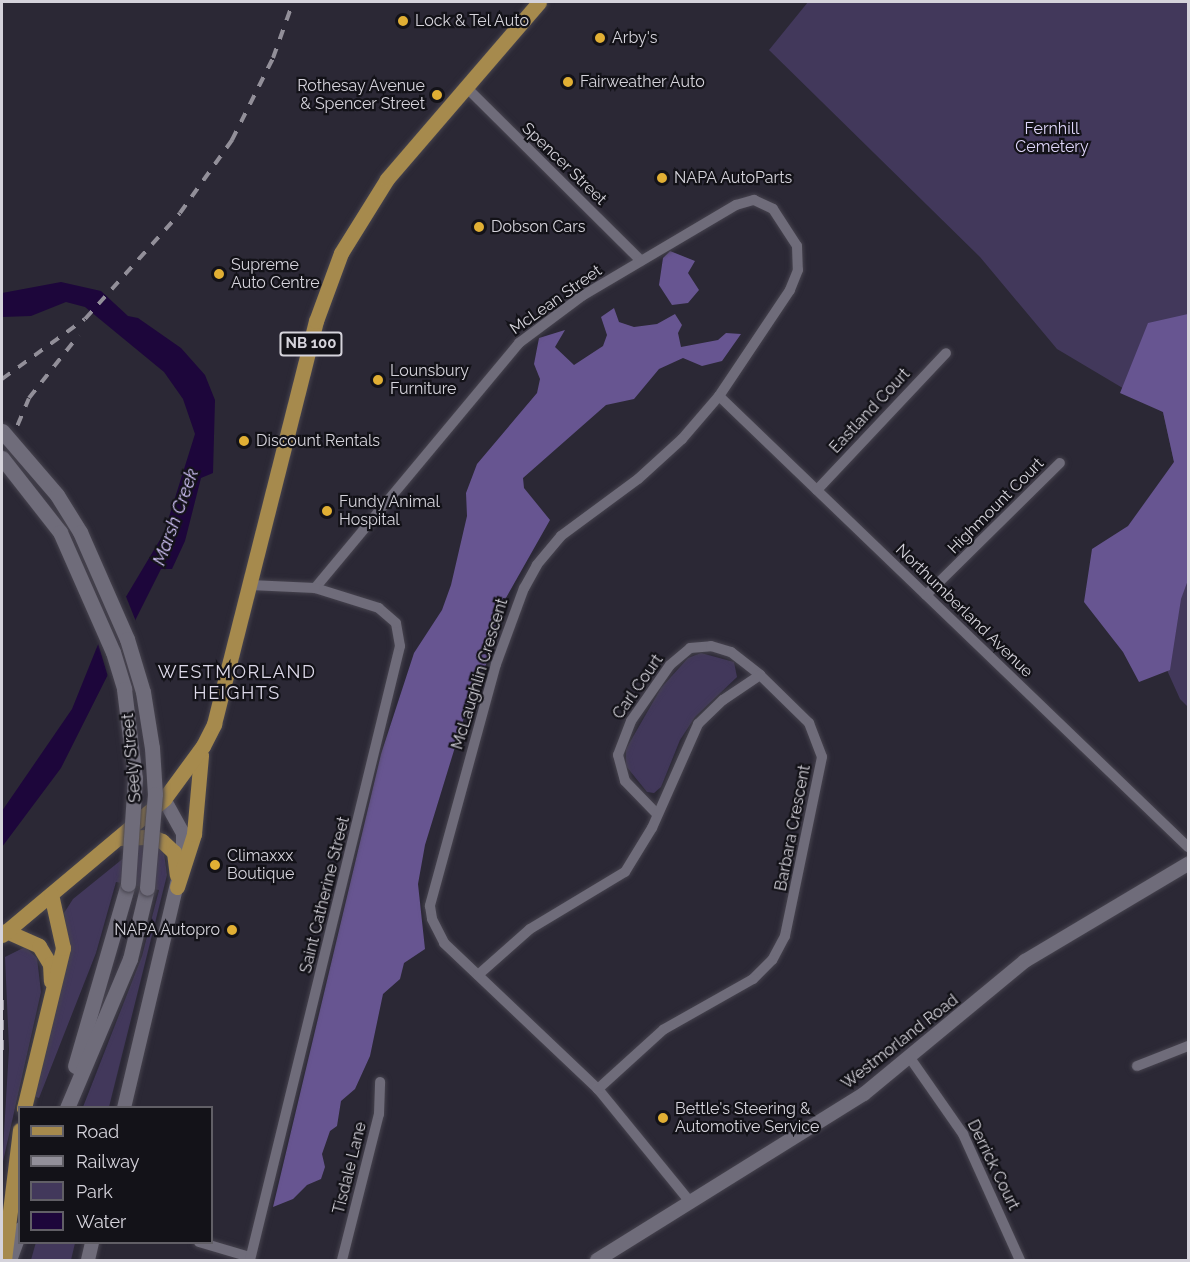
<!DOCTYPE html>
<html>
<head>
<meta charset="utf-8">
<style>
	body { margin:0 }
	#map { position:relative; width:1190px; height:1262px; overflow:hidden; background:#2b2835; font-family:Raleway,sans-serif }
	div>[style] { position:absolute }
	.green>* { inset:0; background:#42385b }
	.forest>* { inset:0; background:#675591 }
	.water>* { inset:0; background:#1d063b }
	.pier>* { inset:0; background:#2b2835 }
	.roads { filter:drop-shadow(0 0 2px #46434e) drop-shadow(0 0 2px #46434e) }
	.minor>* { height:10px; margin:-5px; padding:0 5px; transform-origin:5px; border-radius:5px; background:#6f6c7a }
	.tertiary>* { height:14px; margin:-7px; padding:0 7px; transform-origin:7px; border-radius:7px; background:#6f6c7a }
	.secondary>* { height:15px; margin:-7.5px; padding:0 7.5px; transform-origin:7.5px; border-radius:7.5px; background:#6f6c7a }
	.primary>* { height:15px; margin:-7.5px; padding:0 7.5px; transform-origin:7.5px; border-radius:7.5px; background:#a68a4d }
	.rail>* { height:4px; margin-top:-2px; transform-origin:0; background:repeating-linear-gradient(90deg,#928f99 0 10px,transparent 0 20px) }
	.bridges { filter:drop-shadow(0 0 2px #46434e) drop-shadow(0 0 2px #46434e) }
	.secondary-bridge>* { height:15px; margin:-7.5px; padding:0 7.5px; transform-origin:7.5px; border-radius:7.5px; background:#6f6c7a }
	.dots>* { width:16px; height:16px; translate:-50% -50%; box-sizing:border-box; border:3px solid #131218; border-radius:50% }
	span { translate:-50% -50%; white-space:nowrap; text-align:center; line-height:1.15; -webkit-text-stroke:4.5px #131218; paint-order:stroke }
	.shield-label span { padding:2px 4px; background:#131218; border:2px solid; border-radius:4px; -webkit-text-stroke-width:0 }
	.shield-label { font-size:15px; color:#d5d3db; font-weight:700 }
	.poi-label { font-size:16px; color:#d5d3db }
	.left { translate:0 -50%; text-align:left }
	.right { translate:-100% -50%; text-align:right }
	.park-label { font-size:16px; color:#dfd6fa }
	.street-label { font-size:16px; color:#d5d3db }
	.water-label { font-size:18px; color:#d3c5fb; font-style:italic }
	.neighbourhood-label { font-size:18px; color:#dedaea; letter-spacing:1.5px }
	.frame { position:absolute; inset:0; border:3px solid #d5d3db; pointer-events:none }
	.legend { position:absolute; left:18px; top:1106px; width:195px; height:138px; box-sizing:border-box; background:#131218; border:2px solid #615f66; margin:0; padding:8px 10px; list-style:none; font-size:18px; color:#d5d3db }
	.legend li { display:flex; align-items:center; gap:12px; height:30px }
	.legend b { width:30px; border:2px solid #615f66 }
</style>
</head>
<body>
<div id="map">
	<div class="green">
		<div style="clip-path:polygon(808px 2px,1188px 2px,1188px 707px,1180px 699px,1115px 555px,1174px 462px,1163px 412px,1057px 349px,980px 257px,769px 50px)"></div>
		<div style="clip-path:polygon(701px 653px,734px 662px,737px 677px,695px 717px,680px 740px,661px 787px,654px 793px,647px 792px,626px 766px,626px 749px,661px 688px,688px 658px)"></div>
		<div style="clip-path:polygon(141px 844px,154px 844px,164px 853px,167px 875px,109px 1107px,83px 1107px,142px 956px,159px 890px,116px 882px,96px 953px,39px 1098px,33px 1096px,67px 933px,64px 913px,73px 899px)"></div>
		<div style="clip-path:polygon(25px 947px,37px 958px,41px 992px,2px 1166px,9px 1049px,5px 957px)"></div>
		<div style="clip-path:polygon(36px 1242px,75px 1242px,75px 1243px,71px 1260px,31px 1260px)"></div>
	</div>
	<div class="forest">
		<div style="clip-path:polygon(670px 251px,695px 261px,688px 273px,699px 290px,688px 303px,672px 305px,659px 285px,663px 258px)"></div>
		<div style="clip-path:polygon(614px 308px,619px 322px,634px 327px,657px 324px,675px 314px,682px 325px,678px 333px,681px 347px,718px 340px,726px 333px,741px 334px,722px 361px,702px 366px,683px 358px,659px 369px,634px 399px,606px 405px,523px 478px,524px 488px,550px 520px,498px 612px,491px 653px,467px 708px,425px 845px,418px 884px,425px 949px,404px 963px,400px 979px,383px 994px,370px 1056px,355px 1089px,341px 1101px,337px 1126px,330px 1131px,322px 1154px,325px 1167px,321px 1179px,307px 1185px,293px 1199px,273px 1207px,381px 754px,414px 653px,442px 610px,451px 585px,467px 516px,466px 493px,477px 464px,537px 393px,540px 379px,534px 364px,539px 338px,565px 330px,555px 347px,574px 365px,603px 346px,607px 335px,601px 317px)"></div>
		<div style="clip-path:polygon(1188px 314px,1188px 580px,1181px 599px,1170px 670px,1139px 682px,1123px 652px,1084px 602px,1092px 549px,1128px 526px,1174px 462px,1163px 412px,1120px 393px,1148px 323px)"></div>
	</div>
	<div class="water">
		<div style="clip-path:polygon(61px 282px,101px 291px,128px 316px,138px 318px,181px 348px,205px 375px,215px 400px,213px 473px,201px 478px,185px 541px,172px 569px,161px 569px,61px 768px,2px 847px,2px 811px,72px 709px,99px 642px,164px 533px,195px 434px,183px 399px,164px 372px,85px 307px,66px 302px,31px 316px,2px 317px,2px 293px)"></div>
	</div>
	<div class="pier">
		<div style="clip-path:polygon(125px 594px,137px 624px,109px 680px,97px 640px)"></div>
	</div>
	<div class="roads">
		<div class="minor">
			<div style="left:467px;top:88px;width:245px;rotate:44.8deg"></div>
			<div style="left:719px;top:396px;width:651px;rotate:43.88deg"></div>
			<div style="left:817px;top:490px;width:188px;rotate:-46.7deg"></div>
			<div style="left:315px;top:588px;width:319px;rotate:-50.2deg"></div>
			<div style="left:519px;top:343px;width:79px;rotate:-36.7deg"></div>
			<div style="left:582px;top:296px;width:179px;rotate:-30.6deg"></div>
			<div style="left:736px;top:205px;width:19px;rotate:-16deg"></div>
			<div style="left:754px;top:200px;width:21px;rotate:25deg"></div>
			<div style="left:773px;top:209px;width:44px;rotate:57deg"></div>
			<div style="left:797px;top:246px;width:24px;rotate:88deg"></div>
			<div style="left:798px;top:270px;width:22px;rotate:112deg"></div>
			<div style="left:790px;top:290px;width:128px;rotate:123.8deg"></div>
			<div style="left:719px;top:396px;width:57px;rotate:130.7deg"></div>
			<div style="left:682px;top:439px;width:59px;rotate:137.7deg"></div>
			<div style="left:638px;top:479px;width:96px;rotate:143.5deg"></div>
			<div style="left:561px;top:536px;width:38px;rotate:130deg"></div>
			<div style="left:537px;top:565px;width:26px;rotate:119deg"></div>
			<div style="left:524px;top:588px;width:81px;rotate:110.2deg"></div>
			<div style="left:496px;top:664px;width:251px;rotate:105.3deg"></div>
			<div style="left:430px;top:906px;width:13px;rotate:81deg"></div>
			<div style="left:432px;top:919px;width:27px;rotate:63deg"></div>
			<div style="left:444px;top:943px;width:212px;rotate:43.5deg"></div>
			<div style="left:598px;top:1089px;width:146px;rotate:50.8deg"></div>
			<div style="left:926px;top:595px;width:188px;rotate:-44.6deg"></div>
			<div style="left:657px;top:814px;width:46px;rotate:-134.1deg"></div>
			<div style="left:625px;top:781px;width:27px;rotate:-105deg"></div>
			<div style="left:618px;top:755px;width:36px;rotate:-69deg"></div>
			<div style="left:631px;top:721px;width:68px;rotate:-55.1deg"></div>
			<div style="left:670px;top:665px;width:26px;rotate:-40deg"></div>
			<div style="left:690px;top:648px;width:21px;rotate:-5deg"></div>
			<div style="left:711px;top:646px;width:21px;rotate:17deg"></div>
			<div style="left:731px;top:652px;width:37px;rotate:38deg"></div>
			<div style="left:478px;top:975px;width:69px;rotate:-41.5deg"></div>
			<div style="left:530px;top:929px;width:111px;rotate:-31deg"></div>
			<div style="left:625px;top:872px;width:52px;rotate:-58.5deg"></div>
			<div style="left:652px;top:828px;width:114px;rotate:-66.1deg"></div>
			<div style="left:698px;top:724px;width:35px;rotate:-44deg"></div>
			<div style="left:723px;top:700px;width:45px;rotate:-34deg"></div>
			<div style="left:760px;top:675px;width:69px;rotate:44.4deg"></div>
			<div style="left:809px;top:723px;width:36px;rotate:69deg"></div>
			<div style="left:822px;top:757px;width:183px;rotate:101.7deg"></div>
			<div style="left:785px;top:936px;width:27px;rotate:118deg"></div>
			<div style="left:772px;top:960px;width:27px;rotate:135deg"></div>
			<div style="left:753px;top:979px;width:103px;rotate:150.5deg"></div>
			<div style="left:663px;top:1030px;width:88px;rotate:137.8deg"></div>
			<div style="left:910px;top:1058px;width:93px;rotate:55.1deg"></div>
			<div style="left:963px;top:1134px;width:138px;rotate:65.7deg"></div>
			<div style="left:1137px;top:1066px;width:55px;rotate:-21.4deg"></div>
			<div style="left:199px;top:1242px;width:53px;rotate:16.4deg"></div>
			<div style="left:250px;top:1260px;width:632px;rotate:-76.27deg"></div>
			<div style="left:400px;top:646px;width:23px;rotate:-100deg"></div>
			<div style="left:396px;top:623px;width:23px;rotate:-139deg"></div>
			<div style="left:379px;top:608px;width:67px;rotate:-162.6deg"></div>
			<div style="left:315px;top:588px;width:65px;rotate:-177.4deg"></div>
			<div style="left:342px;top:1260px;width:151px;rotate:-75.8deg"></div>
			<div style="left:379px;top:1114px;width:32px;rotate:-88deg"></div>
		</div>
		<div class="tertiary">
			<div style="left:164px;top:799px;width:39px;rotate:61deg"></div>
			<div style="left:183px;top:833px;width:24px;rotate:90deg"></div>
			<div style="left:124px;top:1108px;width:238px;rotate:-76.7deg"></div>
			<div style="left:88px;top:1260px;width:18px;rotate:-77deg"></div>
			<div style="left:597px;top:1260px;width:314px;rotate:-31.9deg"></div>
			<div style="left:864px;top:1094px;width:209px;rotate:-39.6deg"></div>
			<div style="left:1025px;top:961px;width:190px;rotate:-30.8deg"></div>
		</div>
		<div class="secondary">
			<div style="left:75px;top:1066px;width:190px;rotate:-73.8deg"></div>
			<div style="left:67px;top:1108px;width:162px;rotate:-67.1deg"></div>
			<div style="left:130px;top:959px;width:73px;rotate:-76.5deg"></div>
			<div style="left:9px;top:1260px;width:33px;rotate:-70deg"></div>
		</div>
		<div class="primary">
			<div style="left:119px;top:838px;width:34px;rotate:-2deg"></div>
			<div style="left:153px;top:837px;width:10px;rotate:24deg"></div>
			<div style="left:162px;top:841px;width:16px;rotate:43deg"></div>
			<div style="left:174px;top:852px;width:23px;rotate:83deg"></div>
			<div style="left:177px;top:887px;width:56px;rotate:-72.2deg"></div>
			<div style="left:194px;top:834px;width:79px;rotate:-84.9deg"></div>
			<div style="left:6px;top:931px;width:36px;rotate:24deg"></div>
			<div style="left:39px;top:946px;width:21px;rotate:59deg"></div>
			<div style="left:50px;top:964px;width:17px;rotate:87deg"></div>
			<div style="left:2px;top:935px;width:212px;rotate:-40deg"></div>
			<div style="left:164px;top:799px;width:66px;rotate:-53.7deg"></div>
			<div style="left:203px;top:746px;width:25px;rotate:-63deg"></div>
			<div style="left:214px;top:724px;width:416px;rotate:-75.8deg"></div>
			<div style="left:316px;top:321px;width:72px;rotate:-69.8deg"></div>
			<div style="left:341px;top:253px;width:87px;rotate:-58.1deg"></div>
			<div style="left:387px;top:179px;width:233px;rotate:-49.3deg"></div>
			<div style="left:24px;top:1108px;width:165px;rotate:-76.3deg"></div>
			<div style="left:63px;top:948px;width:55px;rotate:-102.5deg"></div>
			<div style="left:4px;top:1260px;width:131px;rotate:-83deg"></div>
		</div>
	</div>
	<div class="rail">
		<div style="left:2px;top:379px;width:102px;rotate:-35.9deg"></div>
		<div style="left:85px;top:319px;width:142px;rotate:-48.1deg"></div>
		<div style="left:180px;top:213px;width:90px;rotate:-54.5deg"></div>
		<div style="left:232px;top:140px;width:92px;rotate:-63.4deg"></div>
		<div style="left:273px;top:58px;width:59px;rotate:-70.3deg"></div>
		<div style="left:2px;top:462px;width:69px;rotate:-67.1deg"></div>
		<div style="left:29px;top:398px;width:80px;rotate:-51.6deg"></div>
		<div style="left:2px;top:1000px;width:58px;rotate:90deg"></div>
	</div>
	<div class="bridges">
		<div class="secondary-bridge">
			<div style="left:2px;top:431px;width:84px;rotate:49.3deg"></div>
			<div style="left:57px;top:495px;width:44px;rotate:58.1deg"></div>
			<div style="left:80px;top:532px;width:117px;rotate:66.3deg"></div>
			<div style="left:127px;top:639px;width:55px;rotate:73.2deg"></div>
			<div style="left:143px;top:692px;width:57px;rotate:80.9deg"></div>
			<div style="left:152px;top:748px;width:46px;rotate:86.3deg"></div>
			<div style="left:155px;top:794px;width:94px;rotate:94.9deg"></div>
			<div style="left:2px;top:458px;width:94px;rotate:51.9deg"></div>
			<div style="left:60px;top:532px;width:131px;rotate:66.2deg"></div>
			<div style="left:113px;top:652px;width:39px;rotate:73deg"></div>
			<div style="left:124px;top:689px;width:90px;rotate:83deg"></div>
			<div style="left:135px;top:778px;width:106px;rotate:93.8deg"></div>
		</div>
	</div>
	<div class="dots">
		<div style="left:403px;top:21px;background:#e1af34"></div>
		<div style="left:600px;top:38px;background:#e1af34"></div>
		<div style="left:568px;top:82px;background:#e1af34"></div>
		<div style="left:437px;top:95px;background:#e1af34"></div>
		<div style="left:662px;top:178px;background:#e1af34"></div>
		<div style="left:479px;top:227px;background:#e1af34"></div>
		<div style="left:219px;top:274px;background:#e1af34"></div>
		<div style="left:378px;top:380px;background:#e1af34"></div>
		<div style="left:244px;top:441px;background:#e1af34"></div>
		<div style="left:327px;top:511px;background:#e1af34"></div>
		<div style="left:215px;top:865px;background:#e1af34"></div>
		<div style="left:232px;top:930px;background:#e1af34"></div>
		<div style="left:663px;top:1118px;background:#e1af34"></div>
	</div>
	<div class="shield-label">
		<span style="left:311px;top:344px">NB 100</span>
	</div>
	<div class="poi-label">
		<span class="left" style="left:415px;top:21px">Lock &amp; Tel Auto</span>
		<span class="left" style="left:612px;top:38px">Arby's</span>
		<span class="left" style="left:580px;top:82px">Fairweather Auto</span>
		<span class="right" style="left:425px;top:95px">Rothesay Avenue<br>&amp; Spencer Street</span>
		<span class="left" style="left:674px;top:178px">NAPA AutoParts</span>
		<span class="left" style="left:491px;top:227px">Dobson Cars</span>
		<span class="left" style="left:231px;top:274px">Supreme<br>Auto Centre</span>
		<span class="left" style="left:390px;top:380px">Lounsbury<br>Furniture</span>
		<span class="left" style="left:256px;top:441px">Discount Rentals</span>
		<span class="left" style="left:339px;top:511px">Fundy Animal<br>Hospital</span>
		<span class="left" style="left:227px;top:865px">Climaxxx<br>Boutique</span>
		<span class="right" style="left:220px;top:930px">NAPA Autopro</span>
		<span class="left" style="left:675px;top:1118px">Bettle's Steering &amp;<br>Automotive Service</span>
	</div>
	<div class="park-label">
		<span style="left:1052px;top:138px">Fernhill<br>Cemetery</span>
	</div>
	<div class="street-label">
		<span style="left:564px;top:164px;rotate:44deg">Spencer Street</span>
		<span style="left:556px;top:300px;rotate:-35deg">McLean Street</span>
		<span style="left:870px;top:411px;rotate:-47deg">Eastland Court</span>
		<span style="left:996px;top:506px;rotate:-45deg">Highmount Court</span>
		<span style="left:964px;top:611px;rotate:44deg">Northumberland Avenue</span>
		<span style="left:480px;top:674px;rotate:-73deg">McLaughlin Crescent</span>
		<span style="left:638px;top:687px;rotate:-55deg">Carl Court</span>
		<span style="left:132px;top:758px;rotate:-95deg">Seely Street</span>
		<span style="left:793px;top:828px;rotate:-79deg">Barbara Crescent</span>
		<span style="left:325px;top:895px;rotate:-76deg">Saint Catherine Street</span>
		<span style="left:900px;top:1042px;rotate:-38deg">Westmorland Road</span>
		<span style="left:993px;top:1165px;rotate:64deg">Derrick Court</span>
		<span style="left:350px;top:1168px;rotate:-76deg">Tisdale Lane</span>
	</div>
	<div class="water-label">
		<span style="left:176px;top:517px;rotate:-70deg">Marsh Creek</span>
	</div>
	<div class="neighbourhood-label">
		<span style="left:237px;top:683px">WESTMORLAND<br>HEIGHTS</span>
	</div>
	<div class="frame"></div>
	<ul class="legend">
	<li><b style="height:8px;background:#a68a4d"></b>Road</li>
	<li><b style="height:8px;background:#928f99"></b>Railway</li>
	<li><b style="height:16px;background:#42385b"></b>Park</li>
	<li><b style="height:16px;background:#1d063b"></b>Water</li>
	</ul>
</div>
</body>
</html>
